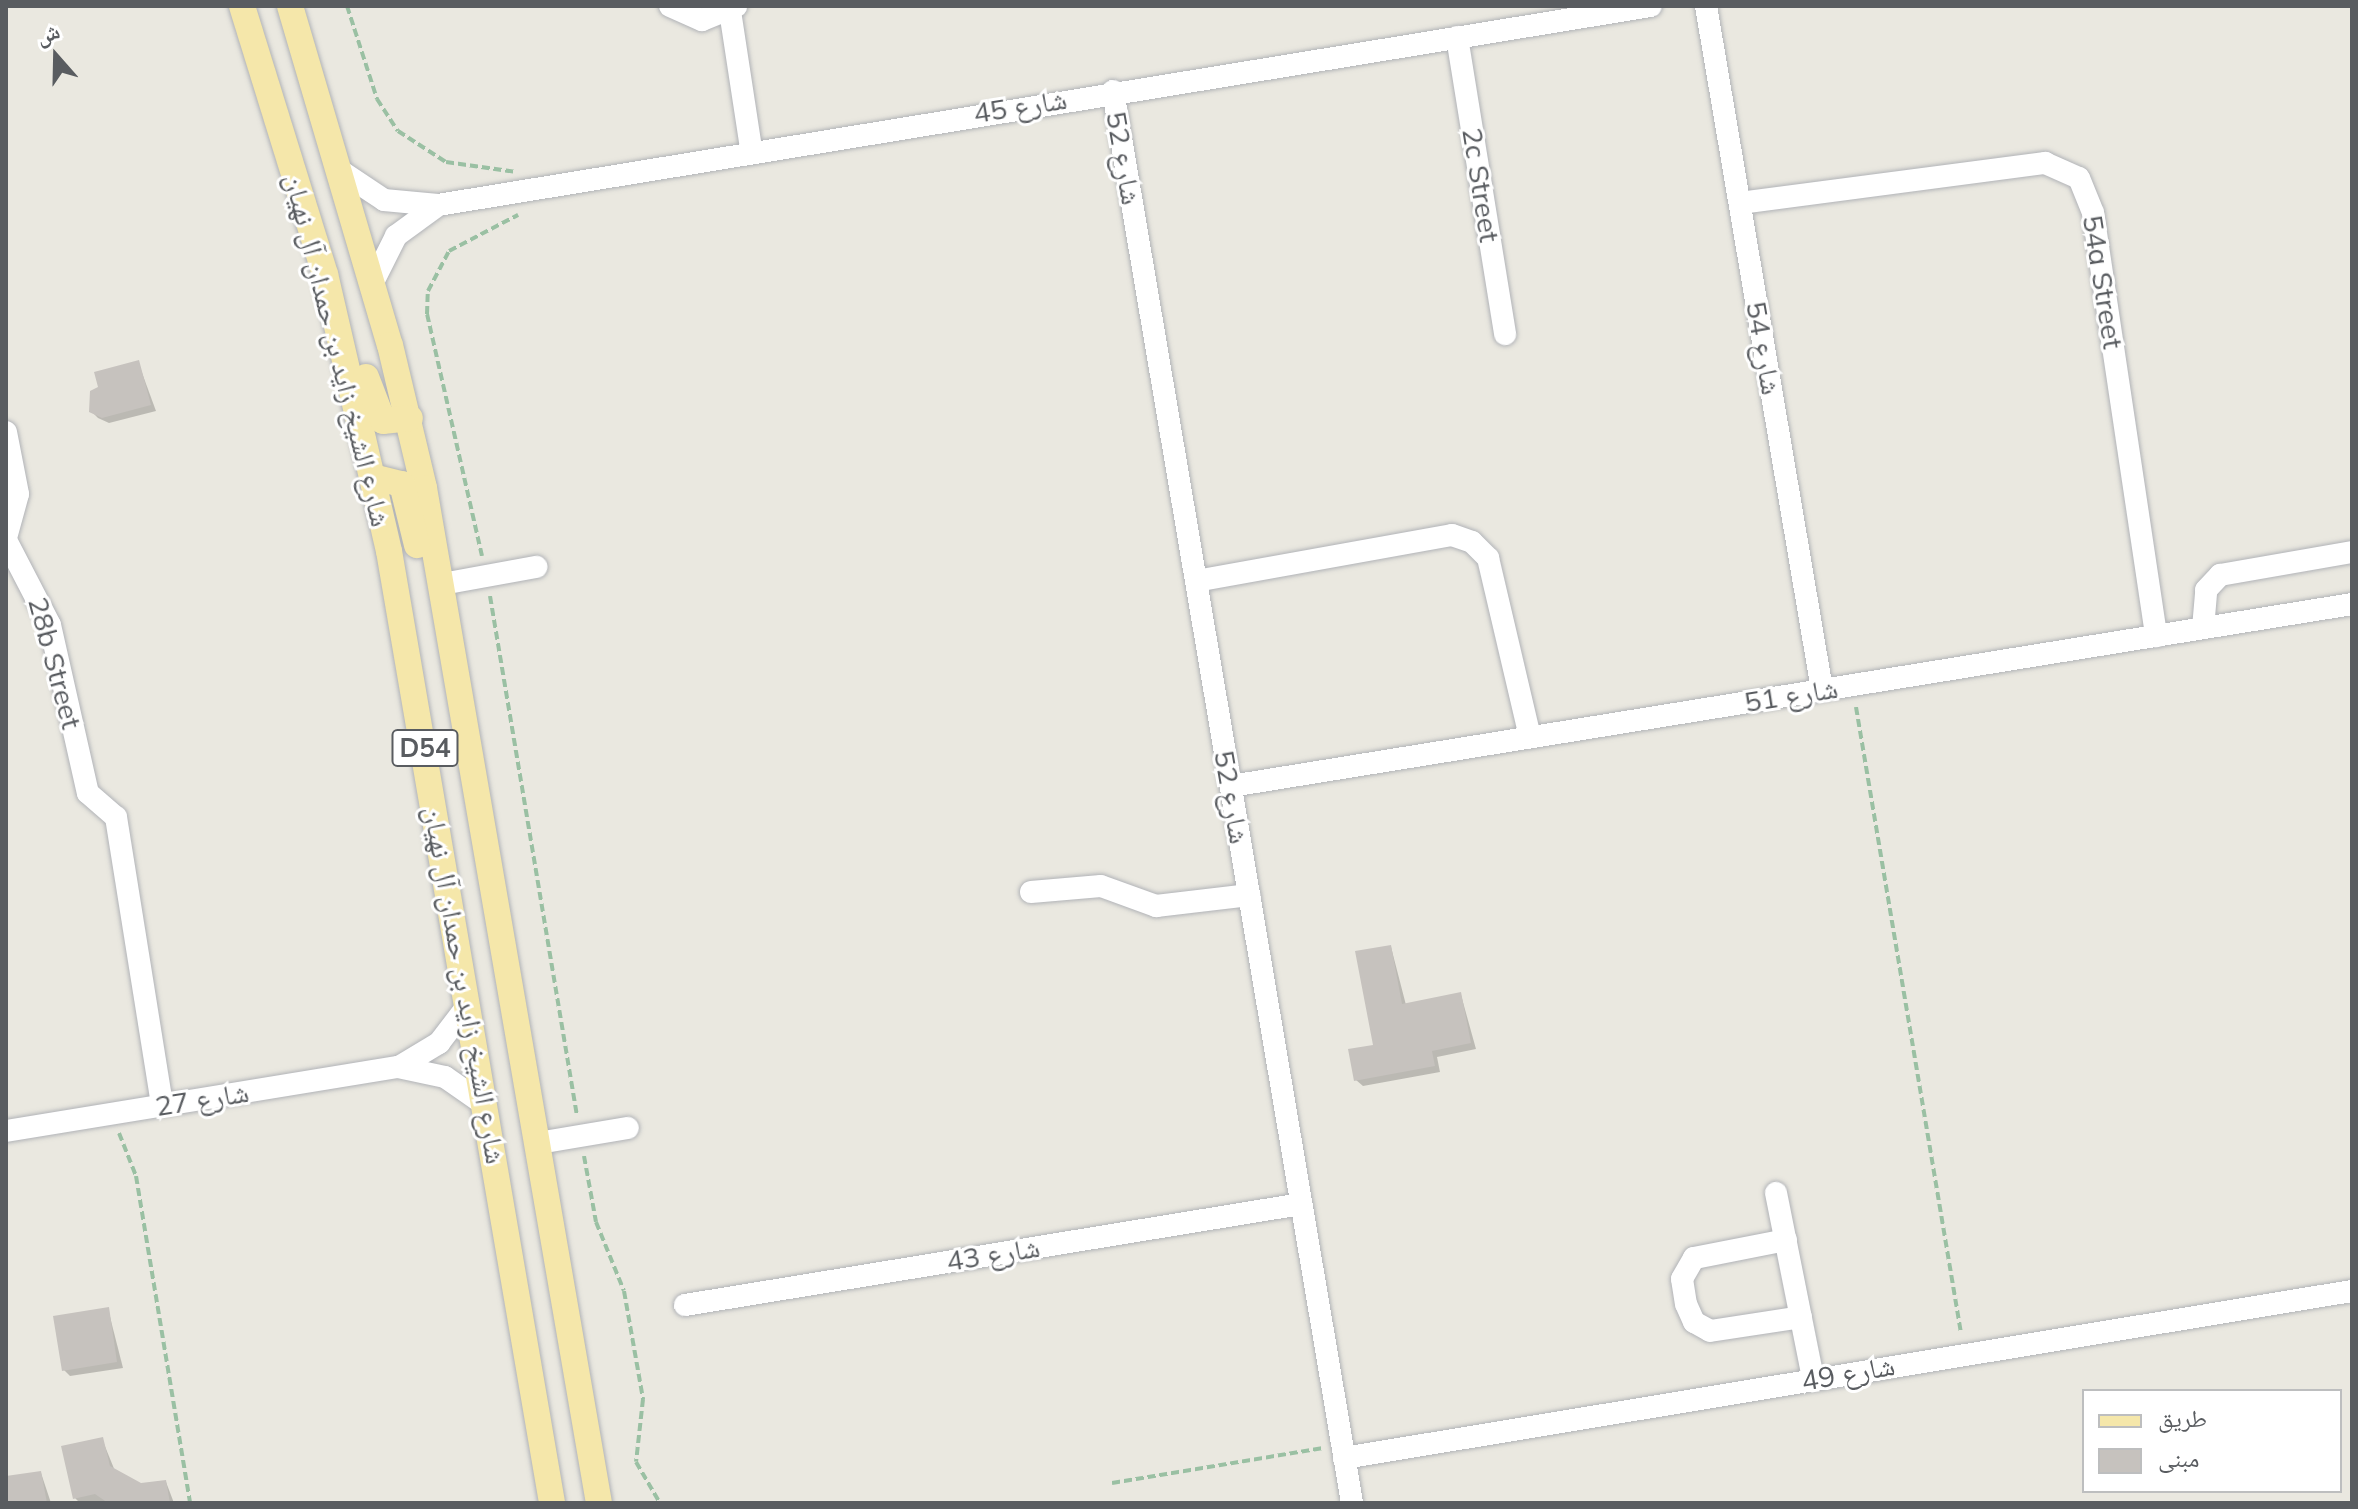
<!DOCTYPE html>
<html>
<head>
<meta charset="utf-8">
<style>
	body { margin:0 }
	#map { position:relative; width:2358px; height:1509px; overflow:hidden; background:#eae8e0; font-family:Mulish,"Noto Naskh Arabic",sans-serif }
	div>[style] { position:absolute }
	.shadow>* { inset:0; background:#0003 }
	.building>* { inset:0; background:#c6c2be }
	.path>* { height:4px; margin-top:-2px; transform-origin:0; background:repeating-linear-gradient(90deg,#9ac0a3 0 8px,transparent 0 12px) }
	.roads { filter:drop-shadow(0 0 2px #b1b3b7) drop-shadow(0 0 2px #b1b3b7) }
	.minor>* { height:22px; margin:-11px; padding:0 11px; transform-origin:11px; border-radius:11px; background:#fff }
	.major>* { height:26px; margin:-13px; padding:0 13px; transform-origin:13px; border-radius:13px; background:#f5e7aa }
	span { translate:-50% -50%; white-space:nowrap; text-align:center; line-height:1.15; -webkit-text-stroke:6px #fff; paint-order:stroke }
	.shield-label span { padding:2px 6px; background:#fff; border:2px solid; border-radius:6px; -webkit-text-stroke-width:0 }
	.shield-label { font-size:26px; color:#595c60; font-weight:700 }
	.street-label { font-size:28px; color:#595c60 }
	.frame { position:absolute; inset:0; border:8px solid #595c60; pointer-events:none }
	.legend { position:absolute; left:2082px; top:1389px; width:260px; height:104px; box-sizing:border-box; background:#fff; border:2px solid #bdbebf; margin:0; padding:10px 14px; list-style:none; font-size:24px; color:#595c60 }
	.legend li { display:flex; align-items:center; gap:16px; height:40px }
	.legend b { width:40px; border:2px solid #bdbebf }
	.north { position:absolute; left:16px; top:16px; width:80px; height:80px; -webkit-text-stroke:6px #fff; paint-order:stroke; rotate:340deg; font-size:22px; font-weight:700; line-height:32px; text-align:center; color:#595c60 }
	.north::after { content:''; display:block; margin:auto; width:28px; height:36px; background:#595c60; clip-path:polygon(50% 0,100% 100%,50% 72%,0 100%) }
</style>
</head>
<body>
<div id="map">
	<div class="shadow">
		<div style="clip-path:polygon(138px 362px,156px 411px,109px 423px,98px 418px,91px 411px)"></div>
		<div style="clip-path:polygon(1391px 947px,1406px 1005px,1461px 995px,1476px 1049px,1437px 1057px,1440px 1072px,1363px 1086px,1356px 1080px,1375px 1046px)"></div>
		<div style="clip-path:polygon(108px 1309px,123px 1368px,70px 1376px,64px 1370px)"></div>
		<div style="clip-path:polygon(102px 1439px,115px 1471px,141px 1486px,166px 1482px,174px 1503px,80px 1503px,75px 1498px)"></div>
		<div style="clip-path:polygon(41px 1473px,51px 1503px,6px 1503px,6px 1478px)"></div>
	</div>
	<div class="building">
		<div style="clip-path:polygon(139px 360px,151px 405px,102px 418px,89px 412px,90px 391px,98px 387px,94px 372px)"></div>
		<div style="clip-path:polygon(1391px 945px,1402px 1004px,1461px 992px,1471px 1043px,1432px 1051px,1435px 1066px,1354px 1081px,1348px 1049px,1373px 1045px,1355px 951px)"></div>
		<div style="clip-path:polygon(109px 1307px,117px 1362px,62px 1371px,53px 1316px)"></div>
		<div style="clip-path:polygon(103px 1437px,110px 1466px,141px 1483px,166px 1480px,170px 1503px,108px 1503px,95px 1494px,73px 1499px,61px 1446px)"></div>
		<div style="clip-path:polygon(41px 1471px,47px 1503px,6px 1503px,6px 1476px)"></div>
	</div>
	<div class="path">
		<div style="left:347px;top:6px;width:98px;rotate:72.1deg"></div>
		<div style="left:377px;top:99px;width:38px;rotate:57deg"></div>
		<div style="left:398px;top:131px;width:57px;rotate:32.9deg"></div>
		<div style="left:446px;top:162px;width:71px;rotate:8.1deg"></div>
		<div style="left:482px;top:556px;width:248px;rotate:-102.8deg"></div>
		<div style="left:427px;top:314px;width:23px;rotate:-88deg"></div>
		<div style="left:428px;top:291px;width:45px;rotate:-62.3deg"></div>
		<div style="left:449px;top:251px;width:78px;rotate:-27.6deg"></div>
		<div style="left:490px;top:596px;width:527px;rotate:80.5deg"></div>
		<div style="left:1856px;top:707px;width:635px;rotate:80.48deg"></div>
		<div style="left:119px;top:1133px;width:46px;rotate:68.4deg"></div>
		<div style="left:136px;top:1176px;width:331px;rotate:80.6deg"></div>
		<div style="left:584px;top:1156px;width:67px;rotate:79.7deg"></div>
		<div style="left:596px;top:1222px;width:74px;rotate:67.9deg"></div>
		<div style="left:624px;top:1291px;width:110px;rotate:80deg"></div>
		<div style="left:643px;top:1399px;width:63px;rotate:96.3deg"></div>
		<div style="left:636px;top:1462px;width:48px;rotate:59.7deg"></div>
		<div style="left:1112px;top:1483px;width:214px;rotate:-9.4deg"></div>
	</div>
	<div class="roads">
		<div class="minor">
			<div style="left:670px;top:6px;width:35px;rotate:24deg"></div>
			<div style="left:702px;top:20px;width:37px;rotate:-22deg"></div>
			<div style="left:1706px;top:6px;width:694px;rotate:80.37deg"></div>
			<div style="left:730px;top:11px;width:140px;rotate:81.3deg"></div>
			<div style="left:1457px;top:37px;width:301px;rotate:80.8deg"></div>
			<div style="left:1113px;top:91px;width:1432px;rotate:80.39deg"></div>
			<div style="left:339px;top:170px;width:54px;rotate:33.7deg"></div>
			<div style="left:384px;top:200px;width:54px;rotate:5.3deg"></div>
			<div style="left:438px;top:205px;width:1229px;rotate:-9.32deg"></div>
			<div style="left:1740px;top:203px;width:308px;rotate:-7.5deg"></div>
			<div style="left:2045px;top:163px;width:37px;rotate:24deg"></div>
			<div style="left:2079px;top:178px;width:38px;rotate:68deg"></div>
			<div style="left:2093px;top:213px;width:428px;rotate:81.5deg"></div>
			<div style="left:372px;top:284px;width:54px;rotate:-63.4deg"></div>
			<div style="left:396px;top:236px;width:51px;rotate:-36.2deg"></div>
			<div style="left:6px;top:432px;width:63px;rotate:79deg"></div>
			<div style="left:18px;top:494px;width:46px;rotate:105.3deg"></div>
			<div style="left:6px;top:540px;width:96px;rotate:62.6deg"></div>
			<div style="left:50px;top:625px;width:172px;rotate:77.3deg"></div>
			<div style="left:88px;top:793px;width:37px;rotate:41deg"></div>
			<div style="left:116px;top:817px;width:292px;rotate:80.9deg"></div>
			<div style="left:1196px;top:581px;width:260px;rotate:-10.2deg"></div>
			<div style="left:1452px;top:535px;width:21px;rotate:19deg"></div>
			<div style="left:1472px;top:542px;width:23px;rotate:45deg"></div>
			<div style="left:1488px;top:558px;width:184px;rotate:76.8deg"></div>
			<div style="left:442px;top:584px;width:96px;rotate:-10.3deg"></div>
			<div style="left:2203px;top:628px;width:38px;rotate:-85deg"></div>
			<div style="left:2206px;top:590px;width:21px;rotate:-47deg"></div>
			<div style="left:2220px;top:575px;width:134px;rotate:-9.9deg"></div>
			<div style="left:1231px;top:786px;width:1136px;rotate:-9.22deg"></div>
			<div style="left:1031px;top:892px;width:70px;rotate:-4.9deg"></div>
			<div style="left:1101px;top:886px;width:59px;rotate:20deg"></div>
			<div style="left:1156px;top:906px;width:94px;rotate:-6.7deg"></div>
			<div style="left:399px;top:1067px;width:47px;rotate:-31deg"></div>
			<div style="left:439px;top:1043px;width:48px;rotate:-52.7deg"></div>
			<div style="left:6px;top:1131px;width:397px;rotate:-9.3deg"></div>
			<div style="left:398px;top:1067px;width:48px;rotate:12deg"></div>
			<div style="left:445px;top:1077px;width:49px;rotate:35deg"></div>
			<div style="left:538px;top:1143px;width:91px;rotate:-9.5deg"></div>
			<div style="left:1776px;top:1193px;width:190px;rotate:78.7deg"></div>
			<div style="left:1786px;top:1240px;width:94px;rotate:168.9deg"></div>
			<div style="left:1694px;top:1258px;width:24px;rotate:120deg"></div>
			<div style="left:1682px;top:1279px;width:25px;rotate:81deg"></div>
			<div style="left:1686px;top:1304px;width:20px;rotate:66deg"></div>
			<div style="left:1694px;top:1322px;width:18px;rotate:29deg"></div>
			<div style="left:1710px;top:1331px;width:92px;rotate:-8.7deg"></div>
			<div style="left:685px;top:1305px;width:624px;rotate:-9.31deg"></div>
			<div style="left:1344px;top:1458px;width:1022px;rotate:-9.41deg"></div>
		</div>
		<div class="major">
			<div style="left:242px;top:6px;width:281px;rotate:72.8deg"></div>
			<div style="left:325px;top:274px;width:284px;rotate:77deg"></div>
			<div style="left:389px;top:551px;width:966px;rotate:80.28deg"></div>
			<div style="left:290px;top:6px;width:353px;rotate:73.6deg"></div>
			<div style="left:390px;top:345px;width:147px;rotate:76.6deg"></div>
			<div style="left:424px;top:488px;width:1030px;rotate:80.22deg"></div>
			<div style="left:366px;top:377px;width:47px;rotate:68.9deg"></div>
			<div style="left:383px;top:421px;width:27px;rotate:-6deg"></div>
			<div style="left:373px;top:477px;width:30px;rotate:14deg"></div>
			<div style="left:402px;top:484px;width:63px;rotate:76.2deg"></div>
		</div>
	</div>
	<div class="shield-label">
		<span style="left:425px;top:748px">D54</span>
	</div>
	<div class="street-label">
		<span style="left:1020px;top:106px;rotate:-9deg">شارع 45</span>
		<span style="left:1124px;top:158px;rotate:80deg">شارع 52</span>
		<span style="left:1481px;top:185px;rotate:81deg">2c Street</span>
		<span style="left:2103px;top:282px;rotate:81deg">54a Street</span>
		<span style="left:1764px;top:348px;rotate:80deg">شارع 54</span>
		<span style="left:338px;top:350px;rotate:76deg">شارع الشيخ زايد بن حمدان آل نهيان</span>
		<span style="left:55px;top:663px;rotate:75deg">28b Street</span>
		<span style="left:1791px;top:695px;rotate:-9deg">شارع 51</span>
		<span style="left:1232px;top:797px;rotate:80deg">شارع 52</span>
		<span style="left:465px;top:985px;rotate:80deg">شارع الشيخ زايد بن حمدان آل نهيان</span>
		<span style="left:202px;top:1099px;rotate:-9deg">شارع 27</span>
		<span style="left:993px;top:1254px;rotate:-9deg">شارع 43</span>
		<span style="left:1848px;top:1373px;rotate:-10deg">شارع 49</span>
	</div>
	<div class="frame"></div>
	<ul class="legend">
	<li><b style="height:10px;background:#f5e7aa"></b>طريق</li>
	<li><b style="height:22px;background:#c6c2be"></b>مبنى</li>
	</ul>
	<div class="north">ش</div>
</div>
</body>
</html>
